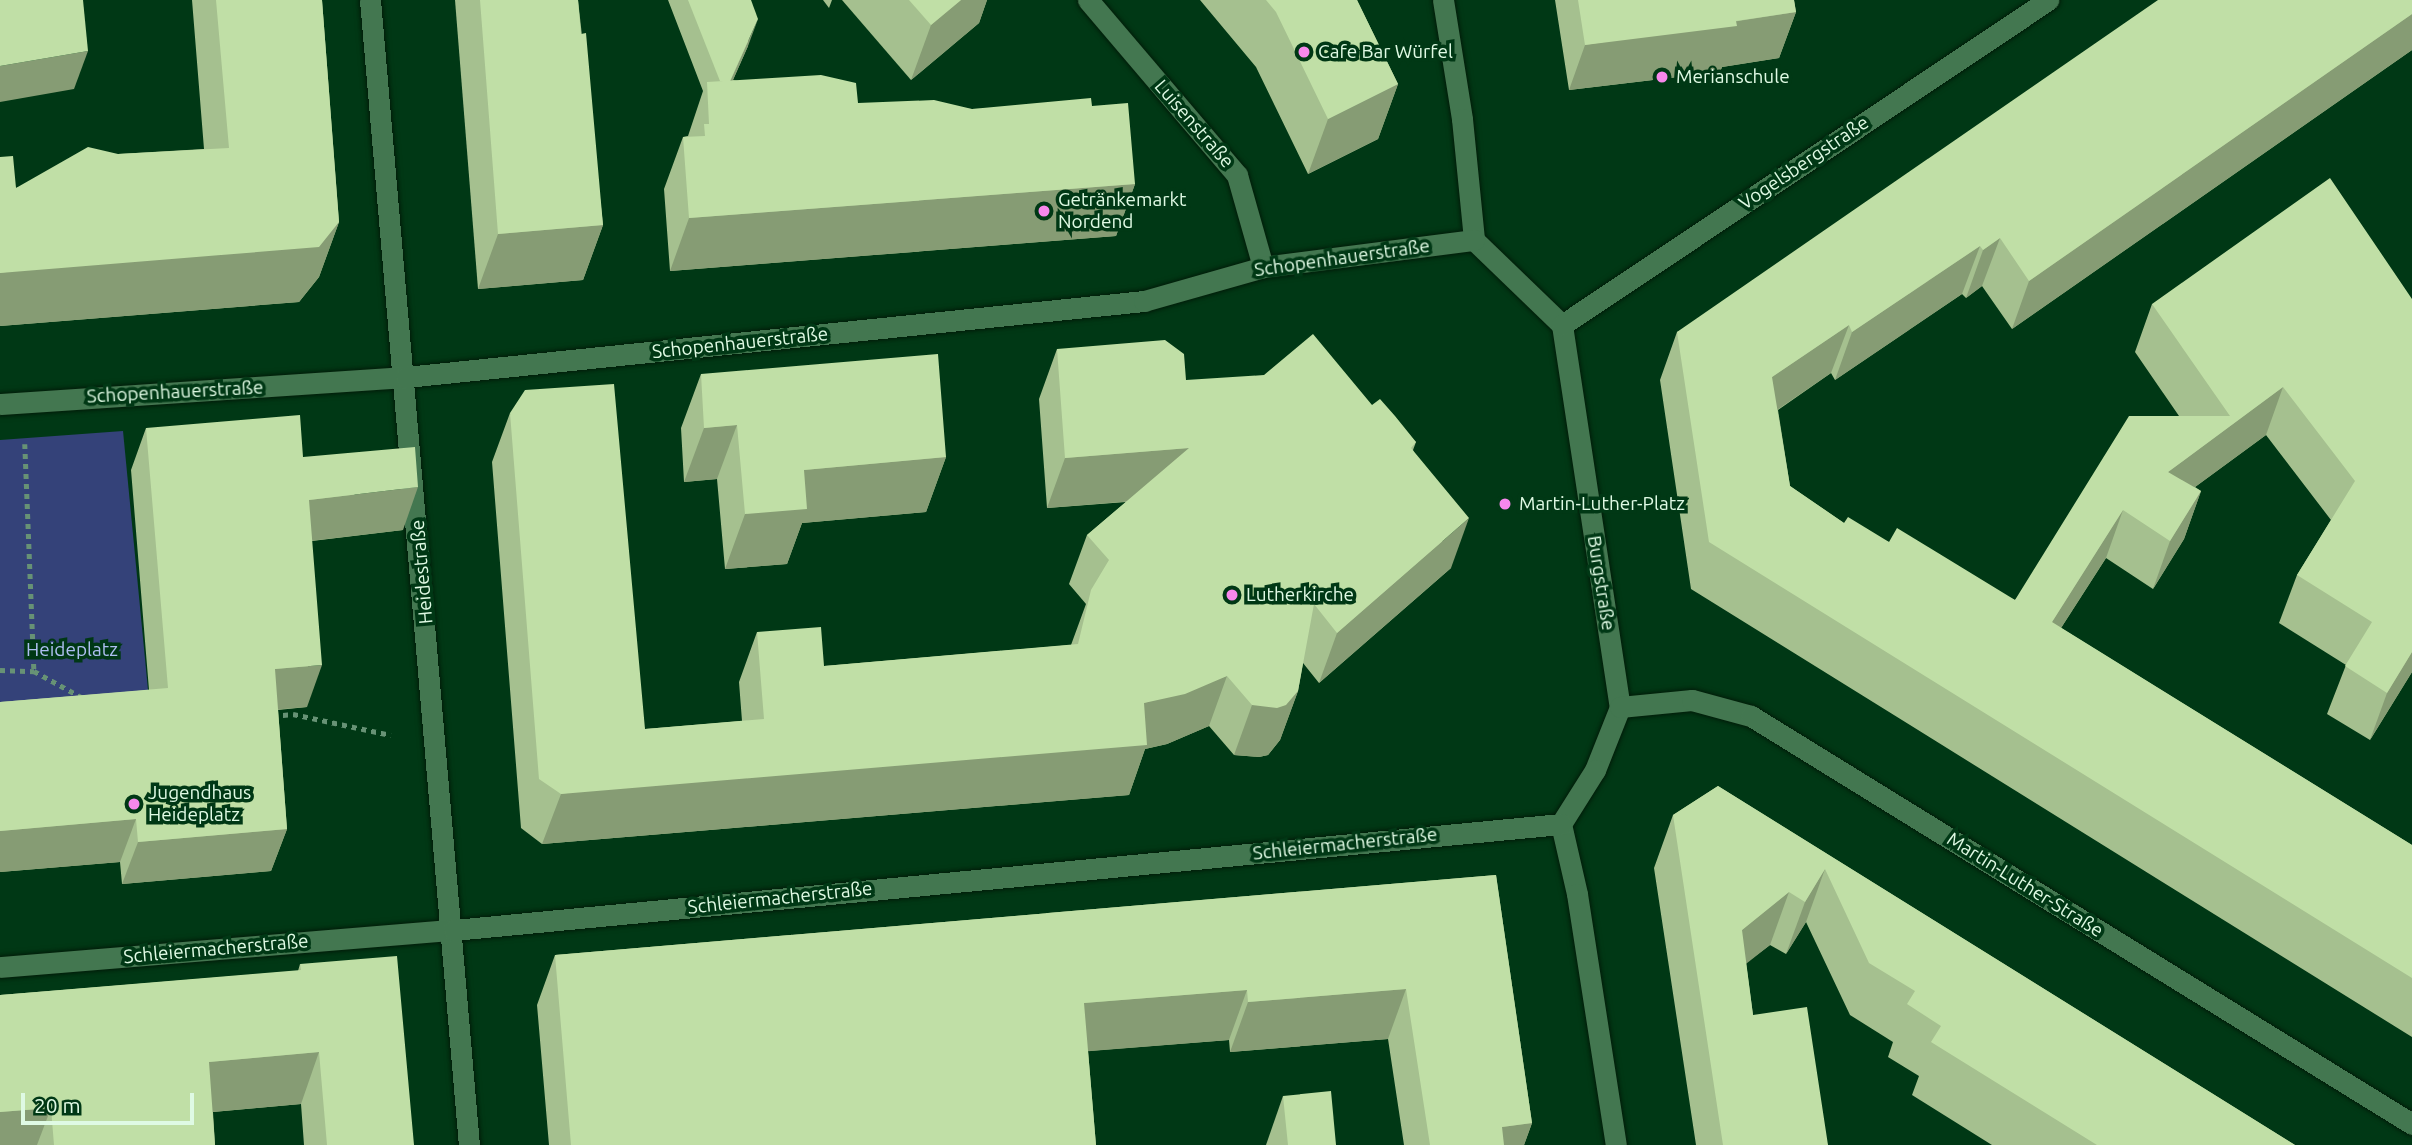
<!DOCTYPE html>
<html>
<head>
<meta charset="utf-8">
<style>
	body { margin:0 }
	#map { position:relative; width:2412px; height:1145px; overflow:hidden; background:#003815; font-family:Ubuntu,sans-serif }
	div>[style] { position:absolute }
	.green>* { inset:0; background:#344279 }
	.path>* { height:4.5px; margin-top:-2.25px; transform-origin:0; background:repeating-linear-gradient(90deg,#679275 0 5px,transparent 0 10px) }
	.roads { filter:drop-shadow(0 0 2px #021c09) drop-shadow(0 0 2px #021c09) }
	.street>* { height:21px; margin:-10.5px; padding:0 10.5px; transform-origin:10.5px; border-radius:10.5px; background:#437750 }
	.wall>* { inset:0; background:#a5c08f }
	.shaded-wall>* { inset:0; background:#869c74 }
	.building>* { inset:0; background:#c0dfa6 }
	.dots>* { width:19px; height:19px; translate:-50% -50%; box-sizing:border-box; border:4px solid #003815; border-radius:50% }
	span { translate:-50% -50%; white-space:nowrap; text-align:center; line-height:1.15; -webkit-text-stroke:7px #003815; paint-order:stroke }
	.poi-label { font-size:19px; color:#dffae4 }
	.left { translate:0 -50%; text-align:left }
	.street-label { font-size:19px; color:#dffae4 }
	.park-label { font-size:19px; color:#aebff1 }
	.scale { position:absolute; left:21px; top:1093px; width:173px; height:32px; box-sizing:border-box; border:4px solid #dffae4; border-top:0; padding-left:9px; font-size:21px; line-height:24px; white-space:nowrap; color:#dffae4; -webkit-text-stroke:5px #003815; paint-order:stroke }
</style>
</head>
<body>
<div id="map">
	<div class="green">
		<div style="clip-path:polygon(123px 431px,151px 721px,0 728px,0 440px)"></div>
	</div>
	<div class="path">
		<div style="left:25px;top:444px;width:227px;rotate:87.7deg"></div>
		<div style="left:0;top:670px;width:34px;rotate:2deg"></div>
		<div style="left:34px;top:671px;width:56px;rotate:28.9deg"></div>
		<div style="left:273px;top:716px;width:20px;rotate:-6deg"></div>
		<div style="left:293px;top:714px;width:100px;rotate:12.1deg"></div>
	</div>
	<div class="roads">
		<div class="street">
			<div style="left:370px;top:0;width:1149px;rotate:85.06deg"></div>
			<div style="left:1088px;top:0;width:230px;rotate:49.6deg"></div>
			<div style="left:1237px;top:175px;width:96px;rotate:74.2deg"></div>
			<div style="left:1443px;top:0;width:121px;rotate:80.9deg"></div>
			<div style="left:1462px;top:119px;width:122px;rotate:84.3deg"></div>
			<div style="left:1474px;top:240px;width:122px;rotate:44deg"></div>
			<div style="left:1562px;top:325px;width:386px;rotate:81.4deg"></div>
			<div style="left:1620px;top:707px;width:68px;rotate:111.6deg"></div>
			<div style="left:1595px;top:770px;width:64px;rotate:122.2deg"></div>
			<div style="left:1561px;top:824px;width:72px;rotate:77.1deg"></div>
			<div style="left:1577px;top:894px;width:254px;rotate:81.2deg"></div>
			<div style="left:1562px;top:325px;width:585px;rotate:-33.77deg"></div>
			<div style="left:0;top:404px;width:407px;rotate:-3.8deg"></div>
			<div style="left:406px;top:377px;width:742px;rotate:-5.88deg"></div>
			<div style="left:1144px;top:301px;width:124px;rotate:-15.9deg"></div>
			<div style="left:1263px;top:267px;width:213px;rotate:-7.3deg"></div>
			<div style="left:1620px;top:707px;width:72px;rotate:-5.6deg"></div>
			<div style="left:1692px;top:700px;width:61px;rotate:15.2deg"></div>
			<div style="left:1751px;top:716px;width:777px;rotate:31.68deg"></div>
			<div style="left:0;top:967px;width:456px;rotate:-4.7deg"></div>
			<div style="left:454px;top:930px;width:1112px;rotate:-5.47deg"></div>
		</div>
	</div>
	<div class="wall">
		<div style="clip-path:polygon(192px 0,322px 0,339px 222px,319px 277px,299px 302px,0 326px,0 157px,16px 188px,118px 154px,204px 149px)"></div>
		<div style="clip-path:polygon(455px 0,578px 0,603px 225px,583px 280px,478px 289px)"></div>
		<div style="clip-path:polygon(668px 0,751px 0,748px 46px,733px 80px,858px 103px,972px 109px,1092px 106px,1135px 184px,1116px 236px,670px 271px,664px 189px,683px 137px,688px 136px,703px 91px)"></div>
		<div style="clip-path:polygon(823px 0,832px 0,829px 8px)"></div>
		<div style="clip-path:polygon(842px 0,987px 0,979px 23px,911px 80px)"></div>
		<div style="clip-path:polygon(1200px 0,1357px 0,1398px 84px,1378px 139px,1308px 174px,1256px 67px)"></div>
		<div style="clip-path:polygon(1555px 0,1794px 0,1796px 12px,1779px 58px,1722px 67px,1720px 72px,1569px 90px)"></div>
		<div style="clip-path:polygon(2412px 0,2412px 50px,2012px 329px,1982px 286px,1966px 298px,1962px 294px,1835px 380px,1831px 373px,1778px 410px,1790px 486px,1844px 523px,1889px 542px,2015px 600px,2179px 416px,2135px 352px,2152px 304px,2412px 299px,2412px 672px,2370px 740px,2327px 714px,2346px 665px,2279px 623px,2297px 575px,2331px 520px,2266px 435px,2195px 487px,2201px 491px,2184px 539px,2153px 589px,2106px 558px,2061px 628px,2412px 845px,2412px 1037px,1691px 589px,1660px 380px,1677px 332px)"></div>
		<div style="clip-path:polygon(1057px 349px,1186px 380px,1372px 405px,1416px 442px,1413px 450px,1451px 568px,1319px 683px,1303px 663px,1298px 691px,1280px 740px,1268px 755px,1259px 757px,1234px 755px,1209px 726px,1167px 744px,1145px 749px,1129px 795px,542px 844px,521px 828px,492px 462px,510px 413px,645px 729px,742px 721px,739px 682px,757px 632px,824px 666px,1071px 645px,1086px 604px,1069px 584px,1087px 535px,1126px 502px,1047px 508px,1039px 399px)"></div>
		<div style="clip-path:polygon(701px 374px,946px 457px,926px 512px,802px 523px,787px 564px,725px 569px,717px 479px,684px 482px,681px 428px)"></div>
		<div style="clip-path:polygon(146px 428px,303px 457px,403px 530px,312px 541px,307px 707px,278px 710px,287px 829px,271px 871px,122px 884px,120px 862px,0 872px,0 702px,149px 690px,131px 470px)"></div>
		<div style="clip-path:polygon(1718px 786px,2295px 1145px,1992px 1145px,1912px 1095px,1919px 1076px,1888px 1057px,1893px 1042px,1850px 1015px,1806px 922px,1786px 954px,1770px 945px,1746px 963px,1753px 1015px,1828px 1145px,1696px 1145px,1654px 868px,1673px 815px)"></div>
		<div style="clip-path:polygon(1496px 875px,1532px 1123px,1524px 1145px,1404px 1145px,1388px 1039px,1230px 1052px,1229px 1040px,1088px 1051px,1096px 1145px,549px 1145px,537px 1005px,555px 955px)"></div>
		<div style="clip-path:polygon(300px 964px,414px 1145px,304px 1145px,301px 1104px,213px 1112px,215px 1145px,0 1145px,0 995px,298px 971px)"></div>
		<div style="clip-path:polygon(1283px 1096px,1336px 1145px,1266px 1145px)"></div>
	</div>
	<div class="shaded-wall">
		<div style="clip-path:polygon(961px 0,987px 0,979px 23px,911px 80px,931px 25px)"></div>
		<div style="clip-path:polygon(1796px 12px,1779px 58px,1722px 67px,1720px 72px,1569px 90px,1585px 45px)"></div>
		<div style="clip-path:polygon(2412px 14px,2412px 50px,2012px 329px,2029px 281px)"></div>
		<div style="clip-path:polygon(758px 19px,748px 46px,715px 120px,725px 93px)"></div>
		<div style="clip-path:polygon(88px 51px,74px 89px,0 102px,0 66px)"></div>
		<div style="clip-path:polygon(1398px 84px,1378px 139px,1308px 174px,1328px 119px)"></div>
		<div style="clip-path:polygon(1135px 184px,1116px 236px,670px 271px,689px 218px)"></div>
		<div style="clip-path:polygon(339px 222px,319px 277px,299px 302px,0 326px,0 273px)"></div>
		<div style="clip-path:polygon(603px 225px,583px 280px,478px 289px,498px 234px)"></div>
		<div style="clip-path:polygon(2000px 238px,1982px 286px,1966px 298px,1983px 250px)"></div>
		<div style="clip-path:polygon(1980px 246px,1962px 294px,1835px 380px,1852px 332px)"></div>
		<div style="clip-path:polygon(1849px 325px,1831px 373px,1755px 425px,1772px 377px)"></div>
		<div style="clip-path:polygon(2283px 387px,2266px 435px,2150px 520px,2168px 472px)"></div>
		<div style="clip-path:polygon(737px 425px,717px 479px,684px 482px,704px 428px)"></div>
		<div style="clip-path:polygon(1189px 448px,1171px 498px,1047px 508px,1065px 458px)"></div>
		<div style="clip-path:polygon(946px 457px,926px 512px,802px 523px,787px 564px,725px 569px,745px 514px,804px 470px)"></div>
		<div style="clip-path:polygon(418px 487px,403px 530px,293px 543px,309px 500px)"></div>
		<div style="clip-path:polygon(2201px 491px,2184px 539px,2153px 589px,2170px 541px)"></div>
		<div style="clip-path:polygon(2123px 510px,2106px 558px,2034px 670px,2052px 622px)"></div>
		<div style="clip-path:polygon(1469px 518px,1451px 568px,1319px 683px,1337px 633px)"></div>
		<div style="clip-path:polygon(2412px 652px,2412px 672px,2370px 740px,2387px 693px)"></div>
		<div style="clip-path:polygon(322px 665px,307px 707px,260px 711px,275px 669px)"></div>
		<div style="clip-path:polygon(1227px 676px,1209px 726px,1167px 744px,1145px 749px,1129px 795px,542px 844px,561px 794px,1144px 703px)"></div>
		<div style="clip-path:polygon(1298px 691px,1280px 740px,1268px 755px,1259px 757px,1234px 755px,1252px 705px)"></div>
		<div style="clip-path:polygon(136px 819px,120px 862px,0 872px,0 831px)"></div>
		<div style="clip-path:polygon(287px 829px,271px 871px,122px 884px,138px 842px)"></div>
		<div style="clip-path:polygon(1825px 869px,1806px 922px,1786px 954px,1805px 902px)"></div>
		<div style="clip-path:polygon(1789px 892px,1770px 945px,1723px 982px,1742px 930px)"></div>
		<div style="clip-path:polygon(1406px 989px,1388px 1039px,1230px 1052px,1248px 1002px)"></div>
		<div style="clip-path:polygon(1247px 990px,1229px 1040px,1066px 1053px,1084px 1003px)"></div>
		<div style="clip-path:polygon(319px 1052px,301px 1104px,190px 1114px,209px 1062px)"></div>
		<div style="clip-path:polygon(51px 1108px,37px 1145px,0 1145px,0 1112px)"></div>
		<div style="clip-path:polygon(1532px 1123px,1524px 1145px,1496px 1145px,1502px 1127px)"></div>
	</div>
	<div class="building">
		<div style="clip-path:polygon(0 0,83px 0,88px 51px,0 66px)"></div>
		<div style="clip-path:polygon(216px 0,322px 0,339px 222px,319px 247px,0 273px,0 157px,13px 156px,16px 188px,88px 147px,118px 154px,229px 148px)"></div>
		<div style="clip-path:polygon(480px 0,578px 0,581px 34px,586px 33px,603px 225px,498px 234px)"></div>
		<div style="clip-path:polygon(688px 0,751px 0,758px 19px,730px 81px,720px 81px)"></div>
		<div style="clip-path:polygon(909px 0,961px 0,931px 25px)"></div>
		<div style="clip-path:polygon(1266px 0,1357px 0,1398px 84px,1328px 119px,1276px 12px)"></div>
		<div style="clip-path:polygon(1578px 0,1794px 0,1796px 12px,1736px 21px,1737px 26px,1585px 45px)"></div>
		<div style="clip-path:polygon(2158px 0,2412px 0,2412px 14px,2029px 281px,2000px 238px,1983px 250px,1980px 246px,1852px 332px,1849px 325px,1772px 377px,1790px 486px,1844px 523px,1848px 517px,1889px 542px,1897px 528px,2015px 600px,2129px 416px,2230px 416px,2152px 304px,2330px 178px,2412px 299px,2412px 652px,2387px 693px,2345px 666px,2372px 622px,2297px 575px,2355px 481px,2283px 387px,2168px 472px,2201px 491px,2170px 541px,2123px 510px,2052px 622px,2412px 845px,2412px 978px,1709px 542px,1677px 332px)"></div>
		<div style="clip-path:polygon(821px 75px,856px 83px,858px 103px,934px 100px,972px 109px,1091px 98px,1092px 106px,1128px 103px,1135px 184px,689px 218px,683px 137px,705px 136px,704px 124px,709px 124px,707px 82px)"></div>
		<div style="clip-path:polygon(1313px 334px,1372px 405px,1380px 399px,1395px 416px,1416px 442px,1411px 448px,1469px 518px,1337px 633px,1314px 604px,1298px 691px,1286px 705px,1277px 708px,1252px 705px,1227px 676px,1185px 694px,1144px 703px,1147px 745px,561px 794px,539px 779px,510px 413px,525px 390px,614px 384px,645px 729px,764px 719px,757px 632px,821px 627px,824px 666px,1078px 644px,1091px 590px,1109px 560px,1087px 535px,1189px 448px,1065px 458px,1057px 349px,1165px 340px,1184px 354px,1186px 380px,1264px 375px)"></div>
		<div style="clip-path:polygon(938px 354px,946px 457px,804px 470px,807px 509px,745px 514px,737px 425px,704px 428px,701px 374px)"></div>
		<div style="clip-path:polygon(300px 415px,303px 457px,415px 447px,418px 487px,309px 500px,322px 665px,275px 669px,287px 829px,138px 842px,136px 819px,0 831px,0 702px,168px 688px,146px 428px)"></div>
		<div style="clip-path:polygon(1718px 786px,2295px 1145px,2097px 1145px,1931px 1042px,1941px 1026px,1907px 1004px,1915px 991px,1869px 963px,1825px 869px,1805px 902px,1789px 892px,1742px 930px,1753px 1015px,1807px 1007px,1828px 1145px,1723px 1145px,1673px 815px)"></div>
		<div style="clip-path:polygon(1496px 875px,1532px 1123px,1502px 1127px,1504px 1145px,1430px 1145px,1406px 989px,1248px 1002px,1247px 990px,1084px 1003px,1096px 1145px,571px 1145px,555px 955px)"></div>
		<div style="clip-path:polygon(397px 956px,414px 1145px,327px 1145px,319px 1052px,209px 1062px,215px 1145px,54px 1145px,51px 1108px,0 1112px,0 995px,301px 970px,300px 964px)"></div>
		<div style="clip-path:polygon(1331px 1091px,1336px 1145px,1288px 1145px,1283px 1096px)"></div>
	</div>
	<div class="dots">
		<div style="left:1304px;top:52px;background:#f788ec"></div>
		<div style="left:1662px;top:77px;background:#f788ec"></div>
		<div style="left:1044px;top:211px;background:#f788ec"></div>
		<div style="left:1505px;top:504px;background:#f788ec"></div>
		<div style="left:1232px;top:595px;background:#f788ec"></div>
		<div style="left:134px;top:804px;background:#f788ec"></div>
	</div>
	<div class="poi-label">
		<span class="left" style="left:1318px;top:52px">Cafe Bar Würfel</span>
		<span class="left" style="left:1676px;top:77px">Merianschule</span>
		<span class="left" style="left:1058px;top:211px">Getränkemarkt<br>Nordend</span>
		<span class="left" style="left:1519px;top:504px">Martin-Luther-Platz</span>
		<span class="left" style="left:1246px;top:595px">Lutherkirche</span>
		<span class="left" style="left:148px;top:804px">Jugendhaus<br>Heideplatz</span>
	</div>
	<div class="street-label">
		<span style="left:1194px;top:124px;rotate:49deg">Luisenstraße</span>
		<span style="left:1804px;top:163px;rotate:-34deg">Vogelsbergstraße</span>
		<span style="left:1342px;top:258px;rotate:-8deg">Schopenhauerstraße</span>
		<span style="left:740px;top:343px;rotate:-6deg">Schopenhauerstraße</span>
		<span style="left:175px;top:392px;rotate:-3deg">Schopenhauerstraße</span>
		<span style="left:422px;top:572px;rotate:-95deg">Heidestraße</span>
		<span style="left:1601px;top:583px;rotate:81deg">Burgstraße</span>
		<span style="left:1345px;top:844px;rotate:-6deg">Schleiermacherstraße</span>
		<span style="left:2025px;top:885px;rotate:32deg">Martin-Luther-Straße</span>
		<span style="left:780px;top:898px;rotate:-6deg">Schleiermacherstraße</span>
		<span style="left:216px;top:949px;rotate:-5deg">Schleiermacherstraße</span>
	</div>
	<div class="park-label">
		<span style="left:72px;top:650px">Heideplatz</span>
	</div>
	<div class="scale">20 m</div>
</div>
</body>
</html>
